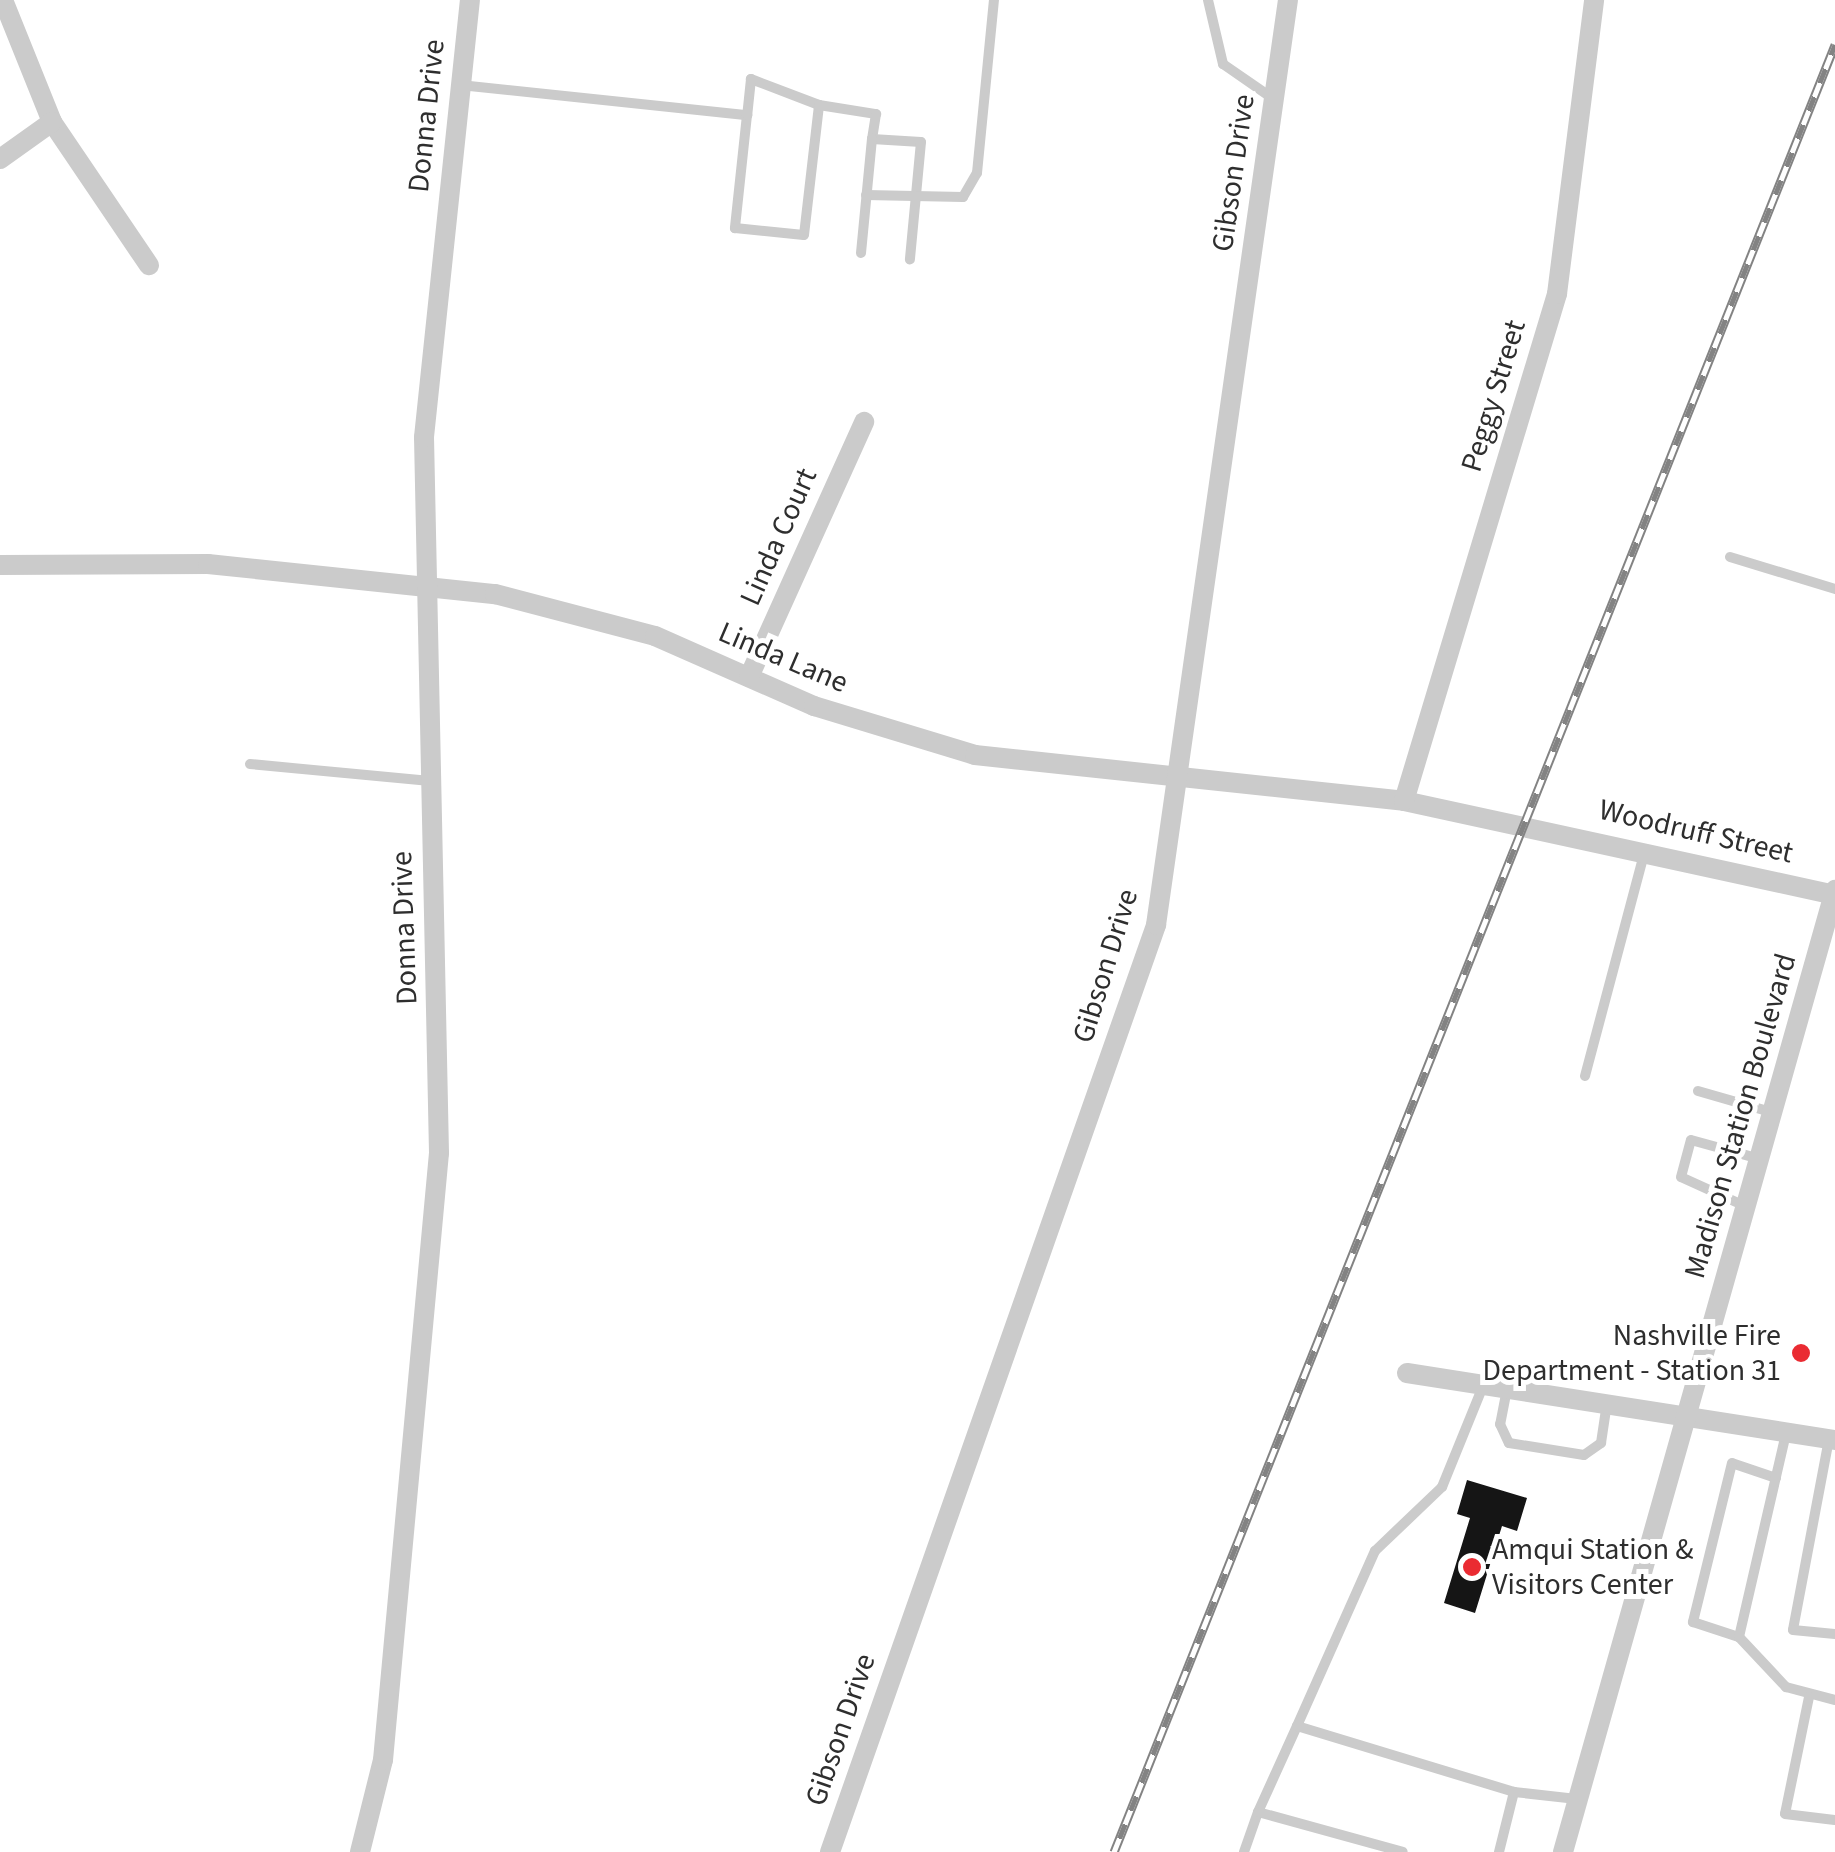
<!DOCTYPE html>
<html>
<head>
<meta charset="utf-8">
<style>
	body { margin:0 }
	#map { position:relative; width:1835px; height:1852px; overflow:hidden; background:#fff; font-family:"Source Sans 3",sans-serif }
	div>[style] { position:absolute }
	.building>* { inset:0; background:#151515 }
	.service>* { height:10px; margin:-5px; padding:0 5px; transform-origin:5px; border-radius:5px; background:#cbcbcb }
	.minor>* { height:20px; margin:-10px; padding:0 10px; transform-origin:10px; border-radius:10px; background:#cbcbcb }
	.rail>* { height:9px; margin-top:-4.5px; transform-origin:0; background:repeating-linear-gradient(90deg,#fff 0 15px,#838383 0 30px); box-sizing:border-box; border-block:2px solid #838383 }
	.dots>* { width:28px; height:28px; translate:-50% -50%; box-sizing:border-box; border:5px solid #fff; border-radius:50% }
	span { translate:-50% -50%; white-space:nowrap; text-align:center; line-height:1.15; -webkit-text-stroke:10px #fff; paint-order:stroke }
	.street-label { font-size:30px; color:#2e2e2e }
	.poi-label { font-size:30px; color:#2e2e2e }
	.right { translate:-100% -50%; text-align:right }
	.left { translate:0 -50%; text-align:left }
</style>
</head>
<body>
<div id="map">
	<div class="building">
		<div style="clip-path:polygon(1467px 1480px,1527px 1498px,1517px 1531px,1502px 1526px,1475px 1613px,1444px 1603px,1470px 1518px,1457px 1514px)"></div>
	</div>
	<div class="service">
		<div style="left:1208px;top:0;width:66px;rotate:76.8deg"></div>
		<div style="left:1223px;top:64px;width:63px;rotate:34.7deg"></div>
		<div style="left:460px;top:85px;width:289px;rotate:6deg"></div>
		<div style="left:747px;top:115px;width:114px;rotate:96.1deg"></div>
		<div style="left:735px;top:228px;width:69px;rotate:5.8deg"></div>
		<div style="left:804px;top:235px;width:131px;rotate:-83.4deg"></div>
		<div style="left:819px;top:105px;width:73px;rotate:-159.1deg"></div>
		<div style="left:751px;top:79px;width:36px;rotate:96deg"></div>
		<div style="left:819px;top:105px;width:58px;rotate:9deg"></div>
		<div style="left:876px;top:114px;width:25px;rotate:99deg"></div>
		<div style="left:872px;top:139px;width:49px;rotate:3.5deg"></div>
		<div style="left:921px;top:142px;width:118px;rotate:95.4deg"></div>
		<div style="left:866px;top:195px;width:97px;rotate:1.2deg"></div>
		<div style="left:963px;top:197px;width:28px;rotate:-60deg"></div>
		<div style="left:977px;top:173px;width:174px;rotate:-84.4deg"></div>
		<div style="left:861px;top:253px;width:115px;rotate:-84.5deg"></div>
		<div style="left:1730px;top:557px;width:110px;rotate:16.9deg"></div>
		<div style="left:250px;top:764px;width:181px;rotate:5.4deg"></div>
		<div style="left:1585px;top:1076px;width:233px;rotate:-75.1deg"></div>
		<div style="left:1698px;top:1091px;width:79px;rotate:16.1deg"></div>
		<div style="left:1747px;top:1207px;width:72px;rotate:-155.6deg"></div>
		<div style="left:1681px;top:1177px;width:38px;rotate:-75deg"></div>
		<div style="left:1691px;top:1140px;width:72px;rotate:15.4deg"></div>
		<div style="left:1507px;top:1389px;width:36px;rotate:101deg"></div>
		<div style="left:1500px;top:1424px;width:21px;rotate:65deg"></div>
		<div style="left:1509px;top:1443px;width:76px;rotate:9.1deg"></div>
		<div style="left:1584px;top:1455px;width:21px;rotate:-35deg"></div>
		<div style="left:1601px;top:1443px;width:40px;rotate:-81.5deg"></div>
		<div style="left:1829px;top:1439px;width:194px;rotate:100.7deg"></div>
		<div style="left:1793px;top:1630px;width:42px;rotate:5.4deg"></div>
		<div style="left:1776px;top:1478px;width:46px;rotate:-161.2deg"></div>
		<div style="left:1732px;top:1463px;width:164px;rotate:103.8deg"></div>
		<div style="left:1693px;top:1622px;width:48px;rotate:18.1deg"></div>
		<div style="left:1739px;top:1637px;width:69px;rotate:46.8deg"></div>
		<div style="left:1786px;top:1687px;width:51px;rotate:14.9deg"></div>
		<div style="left:1739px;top:1637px;width:209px;rotate:-77deg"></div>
		<div style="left:1809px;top:1697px;width:119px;rotate:101.6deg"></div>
		<div style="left:1785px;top:1814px;width:50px;rotate:6.8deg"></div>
		<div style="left:1297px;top:1726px;width:192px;rotate:-66deg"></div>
		<div style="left:1375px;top:1551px;width:93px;rotate:-43.7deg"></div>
		<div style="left:1442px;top:1487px;width:109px;rotate:-67.9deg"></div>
		<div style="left:1258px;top:1812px;width:94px;rotate:-65.6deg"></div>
		<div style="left:1297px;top:1726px;width:227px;rotate:16.9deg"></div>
		<div style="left:1244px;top:1852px;width:42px;rotate:-70.7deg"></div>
		<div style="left:1258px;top:1812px;width:150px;rotate:15.4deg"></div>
		<div style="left:1499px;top:1852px;width:62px;rotate:-76deg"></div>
		<div style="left:1514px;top:1792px;width:63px;rotate:6.3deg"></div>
	</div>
	<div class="minor">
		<div style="left:3px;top:0;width:131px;rotate:68.1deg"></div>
		<div style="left:52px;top:122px;width:173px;rotate:55.9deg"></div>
		<div style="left:0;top:159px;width:64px;rotate:-35.4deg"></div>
		<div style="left:0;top:565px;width:208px;rotate:-0.3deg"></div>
		<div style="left:208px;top:564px;width:289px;rotate:6deg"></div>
		<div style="left:495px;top:594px;width:165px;rotate:14.7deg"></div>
		<div style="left:655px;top:636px;width:174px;rotate:23.8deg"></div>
		<div style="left:814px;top:706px;width:168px;rotate:16.9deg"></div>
		<div style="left:975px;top:755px;width:431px;rotate:6.1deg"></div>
		<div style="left:1404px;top:801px;width:441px;rotate:12.3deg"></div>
		<div style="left:749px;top:677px;width:280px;rotate:-65.7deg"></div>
		<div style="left:1404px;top:801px;width:530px;rotate:-73.21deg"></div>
		<div style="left:1557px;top:294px;width:296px;rotate:-82.8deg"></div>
		<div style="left:1407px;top:1373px;width:433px;rotate:8.9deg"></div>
		<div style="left:360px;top:1852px;width:95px;rotate:-76deg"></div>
		<div style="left:383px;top:1760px;width:610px;rotate:-84.73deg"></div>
		<div style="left:439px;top:1153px;width:716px;rotate:-91.2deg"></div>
		<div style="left:424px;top:437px;width:439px;rotate:-84deg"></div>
		<div style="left:830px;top:1852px;width:983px;rotate:-70.62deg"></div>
		<div style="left:1156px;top:925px;width:934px;rotate:-81.88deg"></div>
		<div style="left:1563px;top:1852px;width:1000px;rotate:-74.21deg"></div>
	</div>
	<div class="rail">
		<div style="left:1114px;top:1852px;width:1946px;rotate:-68.25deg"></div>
	</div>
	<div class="dots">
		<div style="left:1801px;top:1353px;background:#ea2b32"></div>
		<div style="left:1472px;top:1567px;background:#ea2b32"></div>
	</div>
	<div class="street-label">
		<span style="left:427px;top:116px;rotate:-84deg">Donna Drive</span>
		<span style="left:1234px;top:173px;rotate:-82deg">Gibson Drive</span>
		<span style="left:1494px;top:396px;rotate:-73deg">Peggy Street</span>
		<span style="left:779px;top:537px;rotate:-66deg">Linda Court</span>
		<span style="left:783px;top:658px;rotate:23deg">Linda Lane</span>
		<span style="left:1696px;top:832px;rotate:13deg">Woodruff Street</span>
		<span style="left:405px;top:928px;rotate:-92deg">Donna Drive</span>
		<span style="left:1106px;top:966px;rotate:-73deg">Gibson Drive</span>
		<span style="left:1741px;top:1116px;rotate:-74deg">Madison Station Boulevard</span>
		<span style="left:841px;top:1730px;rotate:-71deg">Gibson Drive</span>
	</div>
	<div class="poi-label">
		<span class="right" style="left:1781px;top:1353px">Nashville Fire<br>Department - Station 31</span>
		<span class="left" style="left:1492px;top:1567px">Amqui Station &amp;<br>Visitors Center</span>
	</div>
</div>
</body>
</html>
